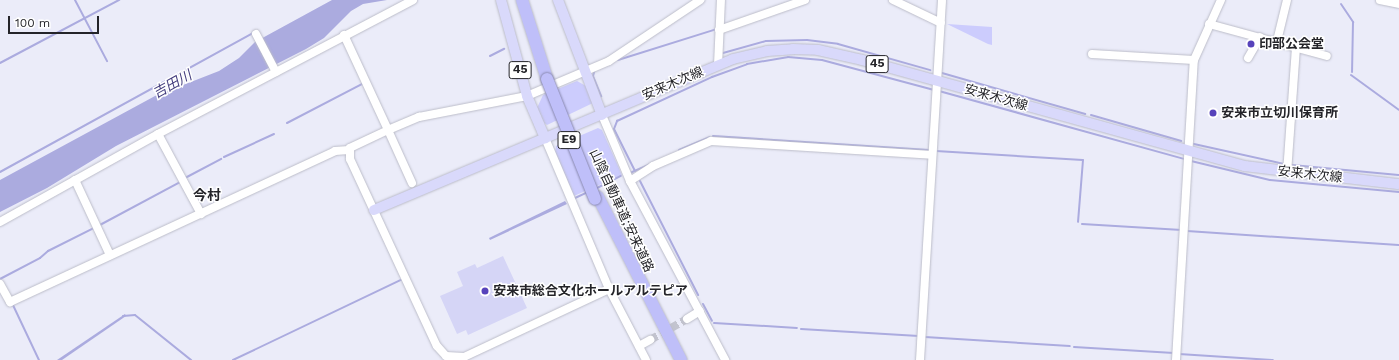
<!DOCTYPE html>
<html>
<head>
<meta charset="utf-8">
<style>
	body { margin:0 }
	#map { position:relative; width:1399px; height:360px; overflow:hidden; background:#ebecf9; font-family:"Work Sans","Noto Sans JP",sans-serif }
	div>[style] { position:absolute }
	.green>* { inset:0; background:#ccccfd }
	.water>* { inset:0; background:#ababdf }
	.stream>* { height:2px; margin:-1px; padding:0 1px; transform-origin:1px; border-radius:1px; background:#ababdf }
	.building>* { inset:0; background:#d5d5f6 }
	.minor-tunnel>* { height:8px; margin-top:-4px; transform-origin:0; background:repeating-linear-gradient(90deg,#c3c4cf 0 8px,transparent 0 12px) }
	.roads { filter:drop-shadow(0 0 1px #bcbdc9) drop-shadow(0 0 1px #bcbdc9) }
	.minor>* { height:8px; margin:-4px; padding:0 4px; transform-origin:4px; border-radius:4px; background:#fff }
	.major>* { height:10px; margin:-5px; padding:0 5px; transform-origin:5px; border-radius:5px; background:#d9d9fb }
	.highway>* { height:12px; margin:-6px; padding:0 6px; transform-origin:6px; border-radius:6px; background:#bfbff9 }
	.bridges { filter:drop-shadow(0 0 1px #8989b0) drop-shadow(0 0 1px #8989b0) }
	.highway-bridge>* { height:12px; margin:-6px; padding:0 6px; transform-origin:6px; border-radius:6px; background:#bfbff9 }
	.dots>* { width:11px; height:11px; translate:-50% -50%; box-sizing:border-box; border:2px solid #fff; border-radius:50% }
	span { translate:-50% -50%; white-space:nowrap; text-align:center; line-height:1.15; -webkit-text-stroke:3px #fff; paint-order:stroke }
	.shield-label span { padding:1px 3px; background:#fff; border:1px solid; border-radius:3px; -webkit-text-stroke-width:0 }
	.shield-label { font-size:12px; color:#242429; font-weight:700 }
	.poi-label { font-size:13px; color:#242429; font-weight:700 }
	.left { translate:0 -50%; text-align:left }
	.street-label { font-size:13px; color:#242429 }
	.water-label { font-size:14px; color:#453f7f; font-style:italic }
	.neighbourhood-label { font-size:14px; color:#242429; font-weight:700 }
	.scale { position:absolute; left:8px; top:16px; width:91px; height:18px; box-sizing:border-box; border:2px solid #242429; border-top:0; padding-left:5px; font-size:12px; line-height:14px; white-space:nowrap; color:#242429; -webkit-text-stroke:3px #fff; paint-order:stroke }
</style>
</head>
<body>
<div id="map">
	<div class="green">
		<div style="clip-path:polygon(947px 24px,992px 27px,992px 45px,988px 44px)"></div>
		<div style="clip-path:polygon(577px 81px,586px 86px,593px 103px,547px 125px,544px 123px,537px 108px,543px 95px)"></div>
		<div style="clip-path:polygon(598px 128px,602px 130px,622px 175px,574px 196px,555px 152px,556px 146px)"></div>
	</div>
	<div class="water">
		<div style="clip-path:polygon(332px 0,387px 0,363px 4px,351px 11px,324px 38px,306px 49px,116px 146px,47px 188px,0 212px,0 180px,155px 96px,219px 71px,239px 58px,255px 42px)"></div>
		<div style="clip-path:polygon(565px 201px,567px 204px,490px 240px,489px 238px)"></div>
		<div style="clip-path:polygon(125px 314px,126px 316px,62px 360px,57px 360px)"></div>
	</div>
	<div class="stream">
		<div style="left:75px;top:0;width:69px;rotate:62.3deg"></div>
		<div style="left:1341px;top:4px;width:22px;rotate:56deg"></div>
		<div style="left:1353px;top:22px;width:50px;rotate:91.1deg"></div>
		<div style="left:723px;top:53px;width:45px;rotate:-15.6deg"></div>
		<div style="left:766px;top:41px;width:41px;rotate:-1.4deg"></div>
		<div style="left:807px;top:40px;width:31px;rotate:7deg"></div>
		<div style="left:838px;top:44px;width:96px;rotate:15.8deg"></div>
		<div style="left:490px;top:56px;width:16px;rotate:-27deg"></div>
		<div style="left:618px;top:60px;width:104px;rotate:-17.4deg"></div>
		<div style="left:0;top:63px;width:135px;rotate:-27.9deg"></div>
		<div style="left:595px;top:69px;width:7px;rotate:106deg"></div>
		<div style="left:593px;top:76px;width:22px;rotate:68deg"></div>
		<div style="left:942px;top:73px;width:149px;rotate:16deg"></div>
		<div style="left:1351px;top:75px;width:59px;rotate:36.1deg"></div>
		<div style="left:939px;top:91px;width:255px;rotate:15.5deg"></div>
		<div style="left:1091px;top:115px;width:94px;rotate:16.1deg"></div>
		<div style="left:287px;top:123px;width:87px;rotate:-27.5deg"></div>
		<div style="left:713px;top:136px;width:216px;rotate:3.7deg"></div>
		<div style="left:1194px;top:144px;width:92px;rotate:12.5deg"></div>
		<div style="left:679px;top:150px;width:33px;rotate:-23deg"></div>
		<div style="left:936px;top:151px;width:147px;rotate:3.5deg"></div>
		<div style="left:1083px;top:160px;width:62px;rotate:94.6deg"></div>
		<div style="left:224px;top:157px;width:55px;rotate:-24.7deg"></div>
		<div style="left:1191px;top:161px;width:81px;rotate:13.5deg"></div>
		<div style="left:1270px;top:180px;width:130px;rotate:5.3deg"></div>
		<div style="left:1292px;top:165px;width:107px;rotate:5.3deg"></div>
		<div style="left:635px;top:171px;width:47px;rotate:-116.6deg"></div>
		<div style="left:614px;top:129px;width:9px;rotate:-69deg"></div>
		<div style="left:617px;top:121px;width:105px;rotate:-24.9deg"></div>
		<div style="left:712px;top:77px;width:37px;rotate:-20deg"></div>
		<div style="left:747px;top:64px;width:42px;rotate:-9.7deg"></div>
		<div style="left:788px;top:57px;width:34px;rotate:5deg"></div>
		<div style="left:822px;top:60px;width:116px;rotate:15deg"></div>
		<div style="left:0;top:172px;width:289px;rotate:-28.8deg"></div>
		<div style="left:630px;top:173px;width:22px;rotate:-24deg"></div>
		<div style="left:185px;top:178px;width:41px;rotate:-27.8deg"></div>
		<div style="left:640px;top:181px;width:128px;rotate:63deg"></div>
		<div style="left:595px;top:189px;width:29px;rotate:-27deg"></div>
		<div style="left:575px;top:198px;width:14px;rotate:-25deg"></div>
		<div style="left:1082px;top:224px;width:100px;rotate:3.4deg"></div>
		<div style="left:98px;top:226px;width:93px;rotate:-28.2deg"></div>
		<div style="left:1187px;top:231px;width:212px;rotate:3.8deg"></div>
		<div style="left:0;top:279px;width:45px;rotate:-27.7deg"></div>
		<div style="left:40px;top:258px;width:11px;rotate:-41deg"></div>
		<div style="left:48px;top:251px;width:51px;rotate:-26.6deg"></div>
		<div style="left:12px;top:303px;width:63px;rotate:64.7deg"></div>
		<div style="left:703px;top:304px;width:19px;rotate:62deg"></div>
		<div style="left:123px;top:316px;width:12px;rotate:-5deg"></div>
		<div style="left:135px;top:315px;width:72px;rotate:38.8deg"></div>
		<div style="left:714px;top:323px;width:83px;rotate:3.4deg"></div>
		<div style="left:801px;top:329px;width:118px;rotate:3.4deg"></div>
		<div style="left:925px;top:337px;width:145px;rotate:3.6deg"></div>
		<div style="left:1074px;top:347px;width:100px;rotate:3.4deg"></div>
		<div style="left:1179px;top:354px;width:94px;rotate:3.7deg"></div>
		<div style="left:233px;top:360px;width:186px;rotate:-25.5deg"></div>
	</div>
	<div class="building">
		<div style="clip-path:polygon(503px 256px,527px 308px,468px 335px,466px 330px,457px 334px,440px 296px,463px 286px,457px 272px,475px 264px,477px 268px)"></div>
	</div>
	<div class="minor-tunnel">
		<div style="left:650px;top:340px;width:43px;rotate:-29.6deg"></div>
	</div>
	<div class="roads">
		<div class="minor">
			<div style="left:893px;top:0;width:53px;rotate:25.6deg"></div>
			<div style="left:1380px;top:0;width:19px;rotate:12deg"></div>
			<div style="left:1209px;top:24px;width:122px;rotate:15.2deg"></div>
			<div style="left:719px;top:30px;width:91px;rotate:-19.2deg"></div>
			<div style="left:256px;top:34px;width:43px;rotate:62.2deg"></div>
			<div style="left:344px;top:35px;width:105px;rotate:65.1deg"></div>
			<div style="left:388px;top:130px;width:34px;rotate:-23deg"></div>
			<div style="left:419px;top:117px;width:110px;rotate:-11deg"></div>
			<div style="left:527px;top:96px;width:89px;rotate:-23.1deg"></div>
			<div style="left:609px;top:61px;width:110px;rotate:-33.8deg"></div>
			<div style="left:1277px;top:41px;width:42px;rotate:-76.3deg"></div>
			<div style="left:1092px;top:54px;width:102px;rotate:3.4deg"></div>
			<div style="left:1248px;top:58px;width:24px;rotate:-60deg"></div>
			<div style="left:718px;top:65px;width:65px;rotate:-87.4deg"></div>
			<div style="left:602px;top:115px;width:72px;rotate:67deg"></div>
			<div style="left:630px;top:181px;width:203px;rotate:62deg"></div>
			<div style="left:158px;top:134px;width:91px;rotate:61.7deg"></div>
			<div style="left:545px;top:138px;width:164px;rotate:67deg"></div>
			<div style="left:609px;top:289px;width:80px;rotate:62.5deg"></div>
			<div style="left:1287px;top:173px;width:126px;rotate:-85.9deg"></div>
			<div style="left:75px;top:180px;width:83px;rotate:65deg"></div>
			<div style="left:630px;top:181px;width:27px;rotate:-33deg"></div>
			<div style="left:653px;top:166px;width:63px;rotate:-23.3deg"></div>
			<div style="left:711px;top:141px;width:221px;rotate:3.6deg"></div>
			<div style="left:412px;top:183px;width:58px;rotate:-114.4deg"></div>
			<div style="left:388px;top:130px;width:42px;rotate:154.7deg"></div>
			<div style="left:350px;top:148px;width:11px;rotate:90deg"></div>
			<div style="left:350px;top:159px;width:206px;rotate:65.1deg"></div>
			<div style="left:437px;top:346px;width:13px;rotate:48deg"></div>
			<div style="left:446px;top:356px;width:18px;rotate:3deg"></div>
			<div style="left:464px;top:357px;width:160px;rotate:-25.1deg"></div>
			<div style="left:0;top:222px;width:181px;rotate:-29.1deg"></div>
			<div style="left:158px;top:134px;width:288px;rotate:-27.7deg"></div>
			<div style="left:0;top:284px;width:21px;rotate:61deg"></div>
			<div style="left:10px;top:302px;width:358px;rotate:-24.9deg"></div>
			<div style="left:335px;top:151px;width:14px;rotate:-4deg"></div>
			<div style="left:687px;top:319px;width:15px;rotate:-32deg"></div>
			<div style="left:639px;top:346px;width:13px;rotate:-29deg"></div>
			<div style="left:920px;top:360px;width:361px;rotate:-86.5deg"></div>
			<div style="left:1176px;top:360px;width:301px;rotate:-86.6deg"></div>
			<div style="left:1194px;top:60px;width:66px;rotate:-65.8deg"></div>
		</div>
		<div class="major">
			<div style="left:501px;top:0;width:99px;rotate:74.8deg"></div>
			<div style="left:527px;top:96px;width:46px;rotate:66.8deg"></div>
			<div style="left:558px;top:0;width:123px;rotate:69.1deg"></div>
			<div style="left:374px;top:210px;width:389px;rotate:-22.8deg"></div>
			<div style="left:733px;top:59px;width:35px;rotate:-13deg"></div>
			<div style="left:767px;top:51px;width:26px;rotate:-4deg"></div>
			<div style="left:793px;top:49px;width:25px;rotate:2deg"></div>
			<div style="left:818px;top:50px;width:45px;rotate:12.8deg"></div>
			<div style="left:862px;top:60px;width:397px;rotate:15.5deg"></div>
			<div style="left:1245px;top:166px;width:155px;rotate:6.7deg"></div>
		</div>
		<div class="highway">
			<div style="left:522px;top:0;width:83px;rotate:72.4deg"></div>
			<div style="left:598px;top:197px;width:183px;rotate:63deg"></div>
		</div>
	</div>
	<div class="bridges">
		<div class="highway-bridge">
			<div style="left:547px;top:79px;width:129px;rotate:68.2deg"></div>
		</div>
	</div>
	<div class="dots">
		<div style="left:1251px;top:44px;background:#5743bb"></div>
		<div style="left:1213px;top:113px;background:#5743bb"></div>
		<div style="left:485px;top:291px;background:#5743bb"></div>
	</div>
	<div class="shield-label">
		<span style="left:877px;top:64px">45</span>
		<span style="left:520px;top:70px">45</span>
		<span style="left:569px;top:140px">E9</span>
	</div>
	<div class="poi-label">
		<span class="left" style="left:1259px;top:44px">印部公会堂</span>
		<span class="left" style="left:1221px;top:113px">安来市立切川保育所</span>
		<span class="left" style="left:493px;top:291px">安来市総合文化ホールアルテピア</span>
	</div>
	<div class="street-label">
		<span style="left:673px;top:84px;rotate:-23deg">安来木次線</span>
		<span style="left:996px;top:98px;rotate:16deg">安来木次線</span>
		<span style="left:1310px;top:175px;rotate:6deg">安来木次線</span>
		<span style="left:621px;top:211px;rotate:65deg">山陰自動車道;安来道路</span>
	</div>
	<div class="water-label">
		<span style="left:172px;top:84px;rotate:-29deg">吉田川</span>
	</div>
	<div class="neighbourhood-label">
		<span style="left:207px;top:195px">今村</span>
	</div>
	<div class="scale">100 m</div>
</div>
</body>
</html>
